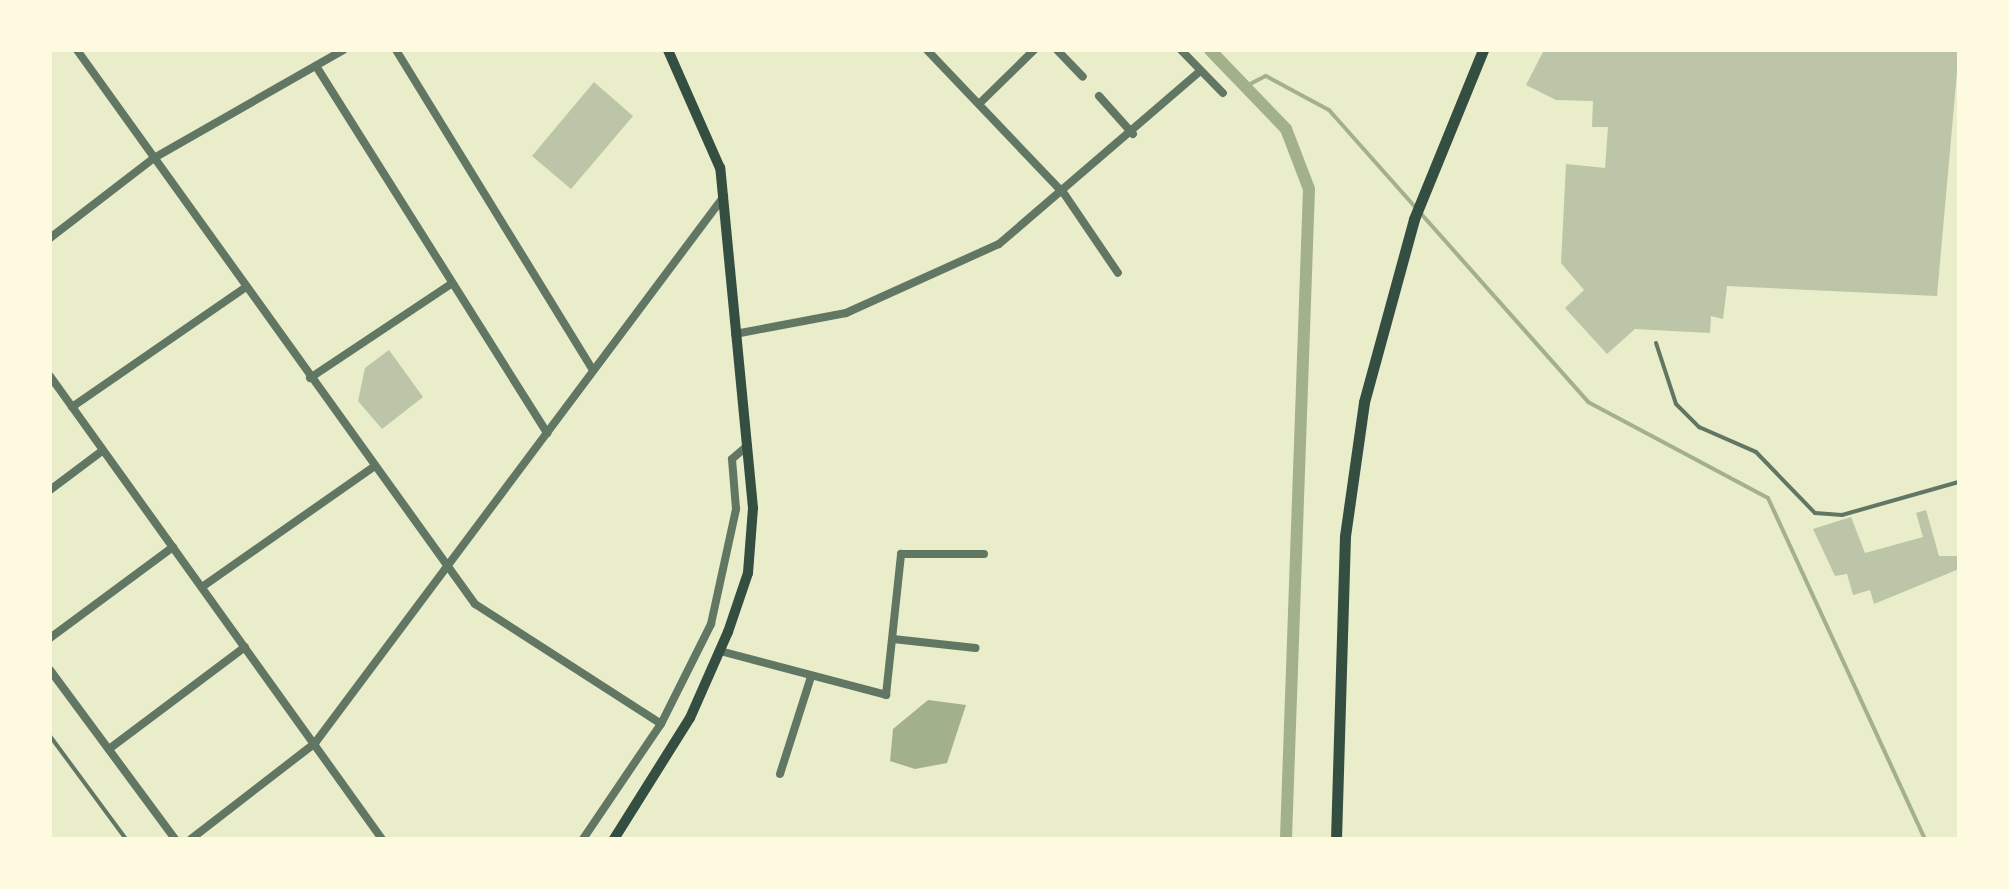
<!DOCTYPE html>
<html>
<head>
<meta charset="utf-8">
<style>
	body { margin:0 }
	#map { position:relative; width:2009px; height:889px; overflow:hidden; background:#e9edc9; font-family:"Varela Round",sans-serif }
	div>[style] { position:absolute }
	.water>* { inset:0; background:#a3b18a }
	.stream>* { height:4px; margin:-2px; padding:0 2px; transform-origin:2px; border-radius:2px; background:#a3b18a }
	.canal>* { height:12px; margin:-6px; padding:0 6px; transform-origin:6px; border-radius:6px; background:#a3b18a }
	.building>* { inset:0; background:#bcc5a7 }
	.service>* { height:4px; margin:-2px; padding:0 2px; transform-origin:2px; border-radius:2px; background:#617663 }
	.minor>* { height:8px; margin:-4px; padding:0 4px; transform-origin:4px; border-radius:4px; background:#617663 }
	.secondary>* { height:10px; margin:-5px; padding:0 5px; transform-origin:5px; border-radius:5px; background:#344e41 }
	.primary>* { height:11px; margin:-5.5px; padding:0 5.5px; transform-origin:5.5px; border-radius:5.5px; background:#344e41 }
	span { translate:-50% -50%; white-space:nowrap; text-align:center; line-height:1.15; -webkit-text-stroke:9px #fefae0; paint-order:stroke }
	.frame { position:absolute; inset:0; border:52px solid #fefae0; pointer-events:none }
</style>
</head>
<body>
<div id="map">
	<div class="water">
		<div style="clip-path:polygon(928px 700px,966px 705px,947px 763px,915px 769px,890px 761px,893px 729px)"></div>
	</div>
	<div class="stream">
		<div style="left:1246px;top:86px;width:22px;rotate:-27deg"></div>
		<div style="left:1266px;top:76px;width:72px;rotate:28.4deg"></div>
		<div style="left:1329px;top:110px;width:390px;rotate:48.4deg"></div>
		<div style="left:1588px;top:402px;width:204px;rotate:28.1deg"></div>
		<div style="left:1768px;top:498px;width:375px;rotate:65.3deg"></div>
	</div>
	<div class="canal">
		<div style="left:1210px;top:50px;width:110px;rotate:46.1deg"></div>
		<div style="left:1286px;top:129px;width:64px;rotate:69deg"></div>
		<div style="left:1309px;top:189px;width:650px;rotate:92.03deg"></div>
	</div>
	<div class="building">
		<div style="clip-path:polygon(1544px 50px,1959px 50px,1937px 296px,1727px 286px,1723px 319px,1711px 316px,1710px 333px,1635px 329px,1607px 354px,1565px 308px,1584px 290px,1561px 263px,1566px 164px,1605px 168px,1608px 127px,1592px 127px,1593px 101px,1556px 100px,1526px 85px)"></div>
		<div style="clip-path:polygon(594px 82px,633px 116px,571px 189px,532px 156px)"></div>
		<div style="clip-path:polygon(389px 350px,423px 397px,382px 429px,358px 401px,365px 368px)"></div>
		<div style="clip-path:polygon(1926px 510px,1939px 556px,1959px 556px,1959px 569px,1874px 604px,1870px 590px,1853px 595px,1847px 574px,1835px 576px,1813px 529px,1851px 517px,1865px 553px,1923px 537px,1916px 513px)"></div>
	</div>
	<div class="service">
		<div style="left:1656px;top:343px;width:64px;rotate:71.8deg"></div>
		<div style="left:1676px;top:404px;width:33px;rotate:45deg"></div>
		<div style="left:1699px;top:427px;width:62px;rotate:23.7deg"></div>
		<div style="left:1756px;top:452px;width:85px;rotate:46deg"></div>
		<div style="left:1815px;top:513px;width:27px;rotate:4deg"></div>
		<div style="left:1842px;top:515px;width:122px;rotate:-15.8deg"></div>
		<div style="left:50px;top:736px;width:128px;rotate:53.6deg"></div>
	</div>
	<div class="minor">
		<div style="left:77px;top:50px;width:682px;rotate:54.31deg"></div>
		<div style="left:475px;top:604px;width:221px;rotate:32.8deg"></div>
		<div style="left:396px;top:50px;width:376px;rotate:58.4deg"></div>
		<div style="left:927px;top:50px;width:200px;rotate:46.4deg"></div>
		<div style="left:1065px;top:195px;width:94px;rotate:55.8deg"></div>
		<div style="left:1057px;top:50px;width:37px;rotate:46deg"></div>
		<div style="left:1181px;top:50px;width:60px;rotate:45.7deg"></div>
		<div style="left:316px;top:66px;width:434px;rotate:57.8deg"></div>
		<div style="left:1099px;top:96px;width:51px;rotate:48.2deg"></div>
		<div style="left:982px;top:101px;width:73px;rotate:-44.4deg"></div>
		<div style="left:50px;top:238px;width:131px;rotate:-37.6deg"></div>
		<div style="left:154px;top:158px;width:218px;rotate:-29.7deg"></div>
		<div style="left:735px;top:334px;width:113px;rotate:-10.7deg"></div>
		<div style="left:846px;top:313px;width:168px;rotate:-24.3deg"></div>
		<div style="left:999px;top:244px;width:265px;rotate:-40.7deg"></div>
		<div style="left:50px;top:376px;width:570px;rotate:54.36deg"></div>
		<div style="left:310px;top:378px;width:169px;rotate:-33.7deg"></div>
		<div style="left:72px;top:407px;width:211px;rotate:-34.6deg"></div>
		<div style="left:50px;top:490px;width:65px;rotate:-36.9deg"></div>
		<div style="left:202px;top:587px;width:208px;rotate:-35deg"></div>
		<div style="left:50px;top:638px;width:153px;rotate:-36.5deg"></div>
		<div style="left:893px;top:639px;width:83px;rotate:6.2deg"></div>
		<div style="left:720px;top:651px;width:172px;rotate:14.8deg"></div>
		<div style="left:886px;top:695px;width:142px;rotate:-83.9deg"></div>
		<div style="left:901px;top:554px;width:83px"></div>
		<div style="left:50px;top:670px;width:210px;rotate:53.5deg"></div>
		<div style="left:109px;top:749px;width:170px;rotate:-36.9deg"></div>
		<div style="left:780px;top:774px;width:102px;rotate:-72.3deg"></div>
		<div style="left:191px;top:839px;width:157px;rotate:-37.7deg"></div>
		<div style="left:315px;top:743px;width:683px;rotate:-53.21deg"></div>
		<div style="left:583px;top:839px;width:139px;rotate:-55.9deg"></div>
		<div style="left:661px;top:724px;width:112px;rotate:-63.4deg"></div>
		<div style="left:711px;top:624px;width:118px;rotate:-77.7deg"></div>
		<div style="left:736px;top:509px;width:50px;rotate:-94.6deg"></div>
		<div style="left:732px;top:459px;width:21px;rotate:-41deg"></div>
	</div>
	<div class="secondary">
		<div style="left:614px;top:839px;width:143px;rotate:-57.9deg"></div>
		<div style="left:690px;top:718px;width:94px;rotate:-66.2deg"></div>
		<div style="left:728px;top:632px;width:62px;rotate:-71.3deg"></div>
		<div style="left:748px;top:573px;width:65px;rotate:-85.6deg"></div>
		<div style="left:753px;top:508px;width:342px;rotate:-95.5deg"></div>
		<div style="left:720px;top:168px;width:129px;rotate:-113.8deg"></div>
	</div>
	<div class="primary">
		<div style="left:1336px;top:839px;width:303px;rotate:-88.3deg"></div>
		<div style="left:1345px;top:536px;width:135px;rotate:-81.9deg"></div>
		<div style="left:1364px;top:402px;width:190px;rotate:-74.7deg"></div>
		<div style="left:1414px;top:219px;width:183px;rotate:-67.8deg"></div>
	</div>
	<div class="frame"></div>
</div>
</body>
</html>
